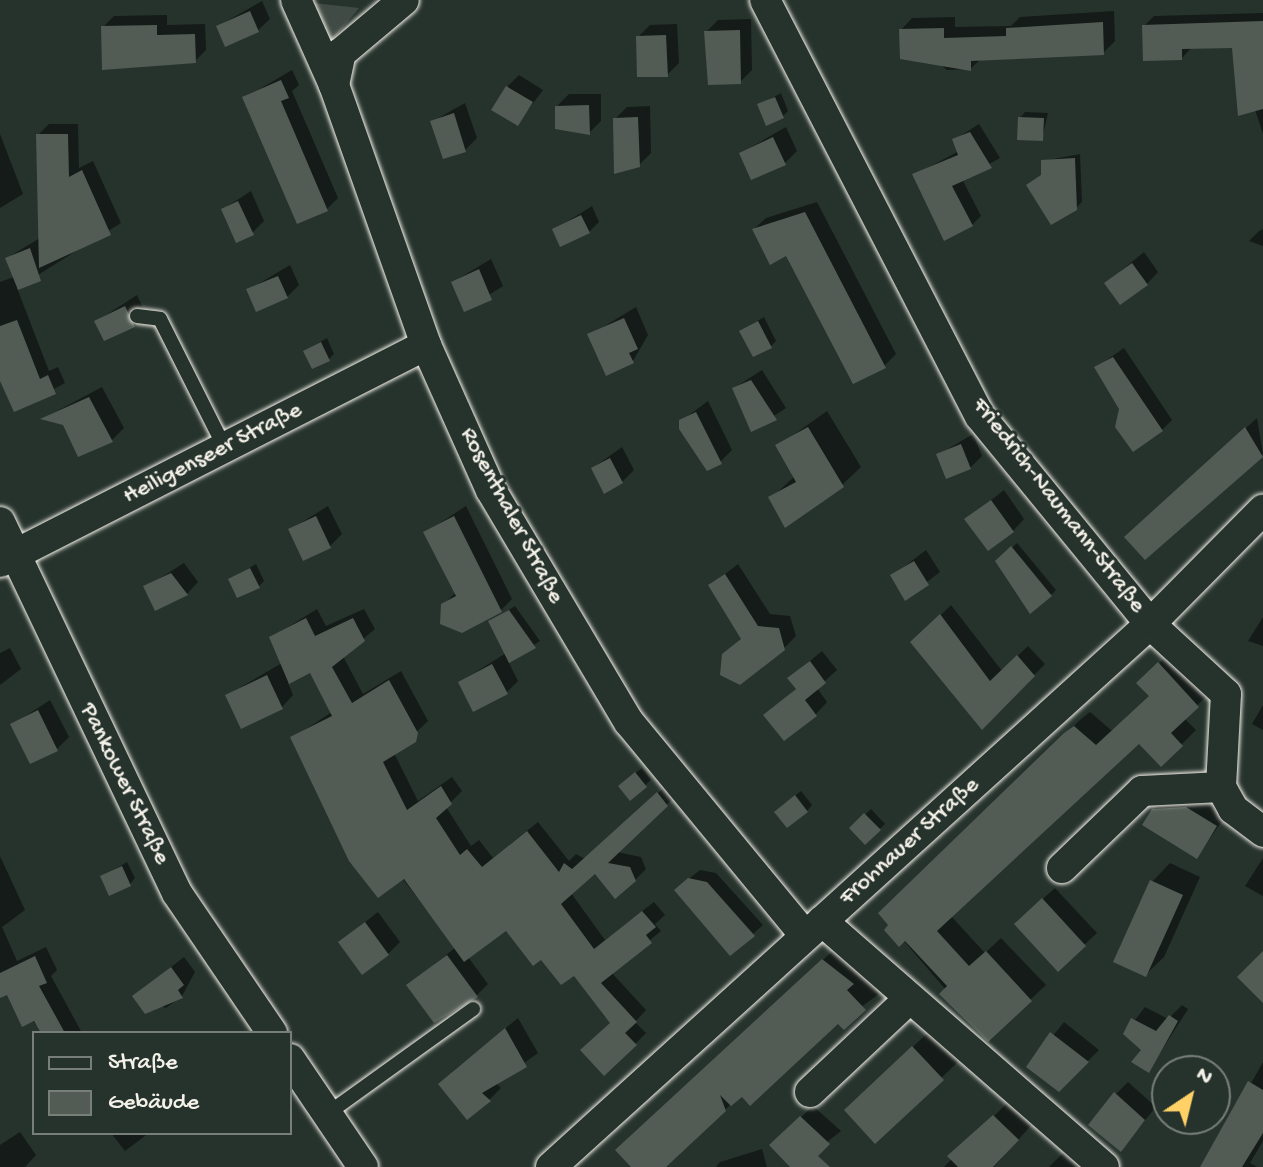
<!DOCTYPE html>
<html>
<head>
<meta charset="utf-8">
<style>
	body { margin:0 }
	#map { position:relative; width:1263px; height:1167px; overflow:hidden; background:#26332d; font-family:"Gochi Hand",sans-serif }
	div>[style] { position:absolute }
	.green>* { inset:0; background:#414b45 }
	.shadow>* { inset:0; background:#0007 }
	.building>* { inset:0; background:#525c55 }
	.roads { filter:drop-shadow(0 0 2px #f4f1e8) drop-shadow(0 0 2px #f4f1e8) }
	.service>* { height:14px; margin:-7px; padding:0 7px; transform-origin:7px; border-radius:7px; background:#26332d }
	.minor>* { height:30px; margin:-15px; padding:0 15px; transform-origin:15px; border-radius:15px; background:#26332d }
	span { translate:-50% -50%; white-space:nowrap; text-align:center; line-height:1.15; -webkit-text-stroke:6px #26332d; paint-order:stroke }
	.street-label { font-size:24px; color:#f4f1e8 }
	.legend { position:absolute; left:32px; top:1031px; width:260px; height:104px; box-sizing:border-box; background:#26332d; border:2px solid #787f78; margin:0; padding:10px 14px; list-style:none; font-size:24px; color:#f4f1e8 }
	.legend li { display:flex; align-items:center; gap:16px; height:40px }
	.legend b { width:40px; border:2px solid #787f78 }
	.north { position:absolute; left:1151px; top:1055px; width:80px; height:80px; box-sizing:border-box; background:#26332d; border:2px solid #787f78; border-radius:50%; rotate:35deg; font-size:22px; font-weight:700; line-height:32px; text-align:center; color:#f4f1e8 }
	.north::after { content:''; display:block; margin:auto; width:28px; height:36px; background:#ffd166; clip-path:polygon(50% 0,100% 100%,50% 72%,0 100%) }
</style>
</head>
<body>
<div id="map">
	<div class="green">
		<div style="clip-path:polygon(313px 3px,359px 8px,330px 43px)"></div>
	</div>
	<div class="shadow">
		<div style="clip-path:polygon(262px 1px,270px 19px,258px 30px,218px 26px)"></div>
		<div style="clip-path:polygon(1114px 11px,1115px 41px,1103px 53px,981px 59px,970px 69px,947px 70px,901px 30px,912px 18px,955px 17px,955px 27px,1011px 26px,1020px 17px)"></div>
		<div style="clip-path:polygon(1263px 13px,1263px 134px,1234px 46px,1192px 47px,1182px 58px,1144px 26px,1154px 16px)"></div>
		<div style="clip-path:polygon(167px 15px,167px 25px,205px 24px,206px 50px,195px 61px,103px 27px,114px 16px)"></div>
		<div style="clip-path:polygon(751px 19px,752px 70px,740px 82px,706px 32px,718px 20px)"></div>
		<div style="clip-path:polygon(677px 24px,679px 63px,667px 75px,638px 37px,650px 25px)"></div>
		<div style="clip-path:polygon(292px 70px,299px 85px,292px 91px,338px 198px,327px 209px,244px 98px)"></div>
		<div style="clip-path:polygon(519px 75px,543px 90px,518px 123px,507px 87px)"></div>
		<div style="clip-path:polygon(781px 93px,788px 111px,782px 117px,760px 105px)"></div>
		<div style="clip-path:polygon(569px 94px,601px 94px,601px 121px,589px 133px,557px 106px)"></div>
		<div style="clip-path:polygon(465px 103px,477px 138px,465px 150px,433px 121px)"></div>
		<div style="clip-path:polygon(650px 106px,651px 153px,639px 165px,615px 119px,627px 107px)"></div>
		<div style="clip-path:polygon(1025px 112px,1048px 113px,1042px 139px,1020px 118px)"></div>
		<div style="clip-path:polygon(49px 124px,78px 124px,79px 168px,93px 161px,121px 223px,17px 288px,49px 371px,58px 367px,65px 383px,15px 410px,0 373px,0 282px,14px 277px,7px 258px,40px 238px,38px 135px)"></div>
		<div style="clip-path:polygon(979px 124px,1000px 158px,962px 179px,981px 216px,972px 225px,914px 175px,959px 151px,954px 140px)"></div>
		<div style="clip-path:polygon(786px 127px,797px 151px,785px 163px,741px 153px)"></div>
		<div style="clip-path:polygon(0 134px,23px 194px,0 208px)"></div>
		<div style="clip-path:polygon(1080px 154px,1082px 202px,1076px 208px,1043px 174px,1043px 161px)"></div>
		<div style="clip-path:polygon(251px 191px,264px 221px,252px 233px,223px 209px)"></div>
		<div style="clip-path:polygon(817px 202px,896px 354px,884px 366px,787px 254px,754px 229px,766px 218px)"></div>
		<div style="clip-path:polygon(592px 206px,599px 222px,589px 232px,554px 230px)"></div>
		<div style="clip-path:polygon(1263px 229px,1263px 246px,1249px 241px,1259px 231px)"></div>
		<div style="clip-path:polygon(1144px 252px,1158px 272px,1147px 284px,1106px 283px)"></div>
		<div style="clip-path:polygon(491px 259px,503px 286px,465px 310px,453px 282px)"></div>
		<div style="clip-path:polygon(290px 265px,299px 285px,287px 297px,248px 290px)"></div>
		<div style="clip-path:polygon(137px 295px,146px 314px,134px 326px,97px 321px)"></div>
		<div style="clip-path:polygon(636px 307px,648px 335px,633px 361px,590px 335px)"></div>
		<div style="clip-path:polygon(764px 317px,776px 341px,771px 346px,741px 331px)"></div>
		<div style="clip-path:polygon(327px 338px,334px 354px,329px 359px,305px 351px)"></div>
		<div style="clip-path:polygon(1124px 348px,1172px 420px,1162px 430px,1121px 409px,1097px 367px)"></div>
		<div style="clip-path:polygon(762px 370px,786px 408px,752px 430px,734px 388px)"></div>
		<div style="clip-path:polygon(102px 387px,124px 428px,112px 440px,44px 418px)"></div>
		<div style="clip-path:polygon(708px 401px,732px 450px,720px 462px,681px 421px)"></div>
		<div style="clip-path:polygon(827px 411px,861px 467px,842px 485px,771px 498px,795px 476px,778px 446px)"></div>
		<div style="clip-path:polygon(1257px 418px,1263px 454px,1145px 557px,1138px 526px)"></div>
		<div style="clip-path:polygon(973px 434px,982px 456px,970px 468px,938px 455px)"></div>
		<div style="clip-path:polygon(622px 447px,634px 470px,622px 482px,593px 468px)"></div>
		<div style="clip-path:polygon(1004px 490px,1024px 519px,1013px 531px,967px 519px)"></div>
		<div style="clip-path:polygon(328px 506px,342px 534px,330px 546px,291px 529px)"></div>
		<div style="clip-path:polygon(466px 506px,512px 599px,499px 612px,443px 605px,456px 592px,426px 532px)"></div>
		<div style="clip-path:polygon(1017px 543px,1056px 590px,1051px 595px,997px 562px)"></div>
		<div style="clip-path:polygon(926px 550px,940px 572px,906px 598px,892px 576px)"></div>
		<div style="clip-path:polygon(184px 563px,198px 582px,187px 594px,146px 587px)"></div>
		<div style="clip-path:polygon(256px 564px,264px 581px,259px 586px,231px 579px)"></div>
		<div style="clip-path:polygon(738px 564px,770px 614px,790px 616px,796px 636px,784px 648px,743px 638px,710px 586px)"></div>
		<div style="clip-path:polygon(951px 605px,1002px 671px,1028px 646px,1045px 664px,983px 727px,913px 642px)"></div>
		<div style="clip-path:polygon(515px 606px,540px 641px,508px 661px,518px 681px,506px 693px,460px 682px,506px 653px,491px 621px)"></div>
		<div style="clip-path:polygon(317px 609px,326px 626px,364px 609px,375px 629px,343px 656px,363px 694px,401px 671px,428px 721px,394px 753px,418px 801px,452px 777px,462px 791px,446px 807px,471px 846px,479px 840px,493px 858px,538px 822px,569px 861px,576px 854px,585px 859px,669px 783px,678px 794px,617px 852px,641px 857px,646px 869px,635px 880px,595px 871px,571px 893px,605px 940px,654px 902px,665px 915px,655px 924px,661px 931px,611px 972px,646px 1010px,635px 1022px,646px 1033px,635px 1044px,574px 973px,506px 928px,468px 957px,488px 984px,476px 996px,409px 985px,456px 947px,292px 738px,332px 712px,311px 671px,288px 683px,293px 695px,282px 707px,227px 695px,282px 663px,272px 637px)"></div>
		<div style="clip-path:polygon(1263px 617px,1263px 646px,1248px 641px)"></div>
		<div style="clip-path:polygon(10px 648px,21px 669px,0 685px,0 653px)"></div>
		<div style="clip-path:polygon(1174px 649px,1212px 691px,1184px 718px,1196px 730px,1161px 765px,1140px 742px,951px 916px,985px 953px,1001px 938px,1046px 985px,988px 1039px,880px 913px,1081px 719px,1090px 712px,1112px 731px,1151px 696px,1153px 669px)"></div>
		<div style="clip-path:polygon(822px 651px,837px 670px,817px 688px,827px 702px,816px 714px,765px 715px,797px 688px,790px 678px)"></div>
		<div style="clip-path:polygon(50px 700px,69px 737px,57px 749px,12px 725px)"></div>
		<div style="clip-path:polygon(1263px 705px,1263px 730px,1252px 724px)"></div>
		<div style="clip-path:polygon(642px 768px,651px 780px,630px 798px,626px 780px)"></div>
		<div style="clip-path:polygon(801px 791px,812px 805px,807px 811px,782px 806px)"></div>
		<div style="clip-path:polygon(1199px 796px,1228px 813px,1197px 856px,1153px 810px,1166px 797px)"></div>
		<div style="clip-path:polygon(871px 809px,885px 824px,865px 843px,851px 828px)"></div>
		<div style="clip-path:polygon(0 856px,25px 910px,2px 927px,17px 961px,46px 947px,57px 970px,51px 976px,82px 1033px,43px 1033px,8px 992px,0 995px)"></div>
		<div style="clip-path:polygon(1263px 858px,1263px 896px,1245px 886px)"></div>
		<div style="clip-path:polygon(127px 862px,135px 878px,130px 884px,102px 877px)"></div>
		<div style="clip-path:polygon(1170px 863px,1200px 877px,1164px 957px,1145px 975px,1152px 882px)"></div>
		<div style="clip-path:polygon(700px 870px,716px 873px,763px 925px,730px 954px,686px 881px)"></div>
		<div style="clip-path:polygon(1055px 888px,1097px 933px,1058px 969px,1028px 912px)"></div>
		<div style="clip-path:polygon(378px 912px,400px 942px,388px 954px,340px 942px)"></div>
		<div style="clip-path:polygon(838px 946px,854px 954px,879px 994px,742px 1094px,663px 1167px,633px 1167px,632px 1136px)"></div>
		<div style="clip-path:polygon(184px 957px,195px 972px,182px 996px,166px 1008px,134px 996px)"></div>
		<div style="clip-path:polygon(1182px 1005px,1188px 1009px,1149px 1070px,1144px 1049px,1125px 1033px,1145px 1007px,1168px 1019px)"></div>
		<div style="clip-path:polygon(518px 1018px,538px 1053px,496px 1083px,501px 1088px,489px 1100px,452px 1072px)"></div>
		<div style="clip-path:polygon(1064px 1022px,1099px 1050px,1059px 1090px,1029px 1066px)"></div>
		<div style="clip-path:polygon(932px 1029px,960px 1060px,875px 1141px,864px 1092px)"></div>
		<div style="clip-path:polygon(1263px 1062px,1263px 1141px,1250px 1163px,1257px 1167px,1204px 1167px)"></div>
		<div style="clip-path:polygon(1128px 1082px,1156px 1107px,1121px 1149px,1116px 1094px)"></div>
		<div style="clip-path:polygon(1012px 1098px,1035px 1121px,994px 1167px,944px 1167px)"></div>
		<div style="clip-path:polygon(813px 1106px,841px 1131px,795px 1167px,783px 1134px)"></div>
		<div style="clip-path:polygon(20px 1132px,36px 1155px,25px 1167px,0 1167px,0 1145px)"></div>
		<div style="clip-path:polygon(111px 1133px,149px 1133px,125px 1151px)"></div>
		<div style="clip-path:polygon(1072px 1144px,1101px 1167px,1049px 1167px)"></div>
		<div style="clip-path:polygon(762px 1149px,767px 1167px,716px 1167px,720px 1162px)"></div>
	</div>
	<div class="building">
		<div style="clip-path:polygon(250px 11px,259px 32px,225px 47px,216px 26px)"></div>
		<div style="clip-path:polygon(1263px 21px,1263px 109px,1238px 116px,1232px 48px,1182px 49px,1182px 60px,1143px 61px,1142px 25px)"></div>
		<div style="clip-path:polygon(1103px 22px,1104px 55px,971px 61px,971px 71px,900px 59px,899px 29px,944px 28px,944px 38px,1006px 36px,1006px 28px)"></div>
		<div style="clip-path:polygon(157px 25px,157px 35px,195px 34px,196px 63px,102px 70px,101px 26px)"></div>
		<div style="clip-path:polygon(740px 30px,741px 84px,708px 85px,704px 31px)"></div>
		<div style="clip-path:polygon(666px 35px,668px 77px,637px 77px,636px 36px)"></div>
		<div style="clip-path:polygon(281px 80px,289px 98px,281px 101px,328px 211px,297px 224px,242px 97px)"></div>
		<div style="clip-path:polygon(506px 86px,533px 102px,518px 126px,491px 110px)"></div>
		<div style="clip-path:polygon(775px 97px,784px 118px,766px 126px,757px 104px)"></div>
		<div style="clip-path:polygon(589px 105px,590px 135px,555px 129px,555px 106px)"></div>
		<div style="clip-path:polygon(454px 113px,466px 152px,443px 159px,430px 121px)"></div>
		<div style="clip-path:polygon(638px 117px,640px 167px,614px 174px,613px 118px)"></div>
		<div style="clip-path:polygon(1018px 117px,1044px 118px,1043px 141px,1017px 140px)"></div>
		<div style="clip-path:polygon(970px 132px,992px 168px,952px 186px,973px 226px,944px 241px,912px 174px,958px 155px,952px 139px)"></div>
		<div style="clip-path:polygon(36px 134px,68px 134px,69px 177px,82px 170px,111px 235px,39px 268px)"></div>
		<div style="clip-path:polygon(773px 137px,786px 165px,751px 180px,739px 153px)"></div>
		<div style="clip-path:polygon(1075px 158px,1077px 210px,1051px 225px,1026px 185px,1041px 175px,1041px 160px)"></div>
		<div style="clip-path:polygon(238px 201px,254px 235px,236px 243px,221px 209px)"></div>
		<div style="clip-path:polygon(805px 212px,886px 368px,853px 384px,786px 256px,770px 265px,752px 229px)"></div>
		<div style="clip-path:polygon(581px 215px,590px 233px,560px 247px,552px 229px)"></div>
		<div style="clip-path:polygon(30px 248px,41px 281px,18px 290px,5px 258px)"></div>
		<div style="clip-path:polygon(1132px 263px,1148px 285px,1120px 305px,1104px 283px)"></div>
		<div style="clip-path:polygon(479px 269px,492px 300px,464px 312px,451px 282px)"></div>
		<div style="clip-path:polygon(278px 276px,288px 298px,256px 312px,246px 289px)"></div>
		<div style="clip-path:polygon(125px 306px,135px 327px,104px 341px,94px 321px)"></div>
		<div style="clip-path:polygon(624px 318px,638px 349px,629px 353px,634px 363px,606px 376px,587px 334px)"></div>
		<div style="clip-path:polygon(17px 320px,40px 379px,48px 375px,56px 394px,14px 412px,0 381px,0 326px)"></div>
		<div style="clip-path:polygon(758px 321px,772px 348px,753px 357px,739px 331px)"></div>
		<div style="clip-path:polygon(321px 342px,330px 361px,312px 369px,303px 351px)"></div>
		<div style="clip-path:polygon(1113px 357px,1163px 431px,1133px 452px,1115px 427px,1119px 409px,1094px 367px)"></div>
		<div style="clip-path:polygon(751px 380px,777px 420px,751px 432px,732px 388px)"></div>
		<div style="clip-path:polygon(89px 397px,113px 442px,78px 457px,63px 425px,40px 419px)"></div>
		<div style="clip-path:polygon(696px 412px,722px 464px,707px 471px,679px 429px,679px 420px)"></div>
		<div style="clip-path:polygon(808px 427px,844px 487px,785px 528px,768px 497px,796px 482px,775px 445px)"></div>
		<div style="clip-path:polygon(1245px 427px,1263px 457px,1145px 560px,1124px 537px)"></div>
		<div style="clip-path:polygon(961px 444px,971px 469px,946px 479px,936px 454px)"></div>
		<div style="clip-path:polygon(610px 458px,623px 483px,604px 494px,591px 468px)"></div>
		<div style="clip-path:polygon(991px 500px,1014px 532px,988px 551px,964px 519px)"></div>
		<div style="clip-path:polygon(316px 516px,331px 548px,303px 561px,288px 529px)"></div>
		<div style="clip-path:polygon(454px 516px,502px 612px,462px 633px,440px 624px,441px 604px,456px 596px,423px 532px)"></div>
		<div style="clip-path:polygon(1011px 546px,1052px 596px,1030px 614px,995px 561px)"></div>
		<div style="clip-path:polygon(914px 561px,929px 585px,905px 601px,890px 575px)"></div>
		<div style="clip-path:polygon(250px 568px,260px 588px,237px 598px,228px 579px)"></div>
		<div style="clip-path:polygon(171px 573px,188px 595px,155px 611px,143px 586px)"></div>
		<div style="clip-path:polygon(725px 574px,758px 626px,779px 628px,785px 650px,740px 685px,720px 675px,722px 654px,741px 639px,708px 585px)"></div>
		<div style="clip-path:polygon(509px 610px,536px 648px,509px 663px,488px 621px)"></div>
		<div style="clip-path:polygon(940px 614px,990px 681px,1017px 655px,1035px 676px,982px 730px,910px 642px)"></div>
		<div style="clip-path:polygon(306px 618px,315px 636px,353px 618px,365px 641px,332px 667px,352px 703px,389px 680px,418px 733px,416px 742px,383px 762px,407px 810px,441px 786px,452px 804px,436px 818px,460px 855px,467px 849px,482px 867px,527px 831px,559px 872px,564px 863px,572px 869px,657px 792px,668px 806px,608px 863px,630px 867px,636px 881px,615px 899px,595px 874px,561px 904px,594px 949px,642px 911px,656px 927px,646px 935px,652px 943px,601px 983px,637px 1022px,625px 1033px,637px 1045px,604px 1076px,580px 1050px,610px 1023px,574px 976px,561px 985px,541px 960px,533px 966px,506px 931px,464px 962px,404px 879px,378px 898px,349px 861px,290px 737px,332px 716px,310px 673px,289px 684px,269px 637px)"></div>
		<div style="clip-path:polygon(810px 661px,826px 683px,805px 700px,817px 716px,784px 741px,763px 715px,796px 689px,787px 678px)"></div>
		<div style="clip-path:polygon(1158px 662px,1199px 707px,1171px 733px,1183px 746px,1161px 767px,1139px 744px,937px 931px,969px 966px,986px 951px,1032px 1001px,988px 1042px,939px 994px,947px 986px,905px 941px,899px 947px,884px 930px,888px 925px,878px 913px,1064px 733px,1074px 726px,1096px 745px,1149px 696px,1136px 683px)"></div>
		<div style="clip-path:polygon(492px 664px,508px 694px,473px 712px,458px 682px)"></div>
		<div style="clip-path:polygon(267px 675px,283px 709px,241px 729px,225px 695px)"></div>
		<div style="clip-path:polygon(38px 710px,58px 751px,30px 764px,10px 724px)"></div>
		<div style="clip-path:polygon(635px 772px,647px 787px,630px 801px,618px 786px)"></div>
		<div style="clip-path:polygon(795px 795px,808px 812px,787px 828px,774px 812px)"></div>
		<div style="clip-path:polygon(1186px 807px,1217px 826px,1197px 859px,1142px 825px,1152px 809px)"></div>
		<div style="clip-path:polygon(864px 813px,881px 830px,865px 845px,849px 828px)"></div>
		<div style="clip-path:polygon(122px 866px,131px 886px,109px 896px,100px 876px)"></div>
		<div style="clip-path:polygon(688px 878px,707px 882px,755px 936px,730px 956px,674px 890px)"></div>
		<div style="clip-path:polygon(1150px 880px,1183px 895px,1146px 977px,1113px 962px)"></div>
		<div style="clip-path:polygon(1042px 898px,1086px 946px,1058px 972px,1014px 924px)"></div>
		<div style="clip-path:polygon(365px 922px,389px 955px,362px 975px,338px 942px)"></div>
		<div style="clip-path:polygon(1263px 951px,1263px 1003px,1237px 977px)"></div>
		<div style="clip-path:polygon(447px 955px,478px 997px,434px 1023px,406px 985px)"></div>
		<div style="clip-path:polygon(35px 956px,47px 983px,39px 986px,65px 1033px,41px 1033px,34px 1021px,22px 1027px,7px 995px,0 998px,0 973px)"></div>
		<div style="clip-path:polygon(822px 959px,854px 984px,847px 990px,866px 1010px,844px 1030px,838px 1024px,750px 1106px,742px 1097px,731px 1106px,720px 1095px,726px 1111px,666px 1167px,631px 1167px,615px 1150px)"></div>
		<div style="clip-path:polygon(171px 967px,184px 985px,178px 990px,183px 998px,145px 1014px,132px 996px)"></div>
		<div style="clip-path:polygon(1169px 1015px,1178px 1021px,1149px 1073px,1131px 1062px,1141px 1050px,1123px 1034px,1131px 1018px,1156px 1031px)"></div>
		<div style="clip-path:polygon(505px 1028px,527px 1067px,482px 1093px,491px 1101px,467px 1120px,438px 1084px)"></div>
		<div style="clip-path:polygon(1050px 1032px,1089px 1062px,1059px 1092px,1026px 1067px)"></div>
		<div style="clip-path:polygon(912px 1046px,944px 1080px,875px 1144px,844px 1110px)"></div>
		<div style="clip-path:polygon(1248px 1081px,1263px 1090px,1263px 1133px,1242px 1167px,1200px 1167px)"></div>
		<div style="clip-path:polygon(1114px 1092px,1145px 1120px,1121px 1152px,1088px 1125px)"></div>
		<div style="clip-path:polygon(993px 1115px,1019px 1140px,993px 1167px,958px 1167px,947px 1156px)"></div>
		<div style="clip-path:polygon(800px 1116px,830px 1144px,818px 1156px,830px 1167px,790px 1167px,769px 1145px)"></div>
	</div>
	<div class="roads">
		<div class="service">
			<div style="left:137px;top:316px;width:23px;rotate:7deg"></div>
			<div style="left:160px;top:319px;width:144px;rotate:63.3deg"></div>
			<div style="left:327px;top:1114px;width:180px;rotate:-35.7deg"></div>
		</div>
		<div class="minor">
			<div style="left:296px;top:0;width:93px;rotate:65.9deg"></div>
			<div style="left:334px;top:85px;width:276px;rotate:70.5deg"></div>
			<div style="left:426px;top:345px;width:159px;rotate:65.9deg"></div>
			<div style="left:491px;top:490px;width:270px;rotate:59.3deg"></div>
			<div style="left:629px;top:722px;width:273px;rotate:50.5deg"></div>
			<div style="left:765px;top:0;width:468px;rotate:62.7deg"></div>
			<div style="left:980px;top:416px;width:269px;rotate:50.7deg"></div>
			<div style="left:1150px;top:624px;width:103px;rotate:42.6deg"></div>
			<div style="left:1226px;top:694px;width:93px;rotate:93.1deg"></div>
			<div style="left:1221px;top:787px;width:25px;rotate:61deg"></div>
			<div style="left:1233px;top:809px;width:38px;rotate:37deg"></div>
			<div style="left:334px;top:85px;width:33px;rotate:-78deg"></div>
			<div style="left:341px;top:53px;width:82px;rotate:-40.1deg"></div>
			<div style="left:0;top:522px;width:411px;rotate:64.5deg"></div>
			<div style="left:177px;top:893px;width:169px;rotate:55.8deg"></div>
			<div style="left:0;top:562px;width:478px;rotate:-27deg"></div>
			<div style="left:1062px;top:868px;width:111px;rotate:-43.9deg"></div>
			<div style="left:1142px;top:791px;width:79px;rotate:-2.9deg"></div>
			<div style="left:822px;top:921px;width:374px;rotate:41.1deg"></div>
			<div style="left:290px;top:1059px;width:130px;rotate:55.9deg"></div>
			<div style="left:810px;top:1092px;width:134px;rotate:-43.2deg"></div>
			<div style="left:551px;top:1167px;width:808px;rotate:-42.19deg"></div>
			<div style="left:1150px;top:624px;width:161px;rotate:-45.3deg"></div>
		</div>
	</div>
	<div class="street-label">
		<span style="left:213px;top:454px;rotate:-27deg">Heiligenseer Straße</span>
		<span style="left:1058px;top:506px;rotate:52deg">Friedrich-Naumann-Straße</span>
		<span style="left:511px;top:516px;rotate:62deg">Rosenthaler Straße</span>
		<span style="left:124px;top:784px;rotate:64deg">Pankower Straße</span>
		<span style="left:910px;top:842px;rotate:-42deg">Frohnauer Straße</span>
	</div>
	<ul class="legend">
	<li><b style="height:10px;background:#26332d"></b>Straße</li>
	<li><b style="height:22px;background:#525c55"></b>Gebäude</li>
	</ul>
	<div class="north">N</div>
</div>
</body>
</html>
